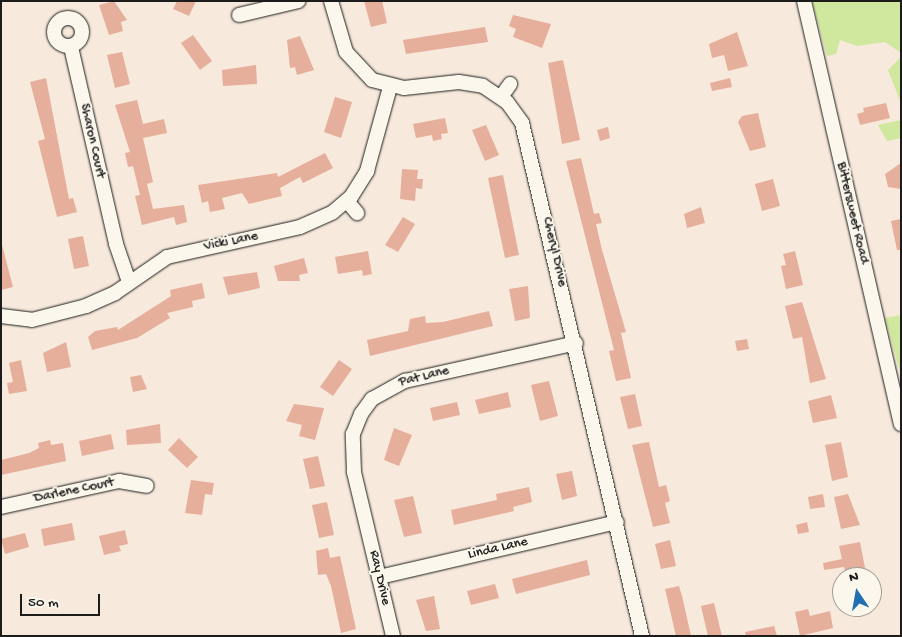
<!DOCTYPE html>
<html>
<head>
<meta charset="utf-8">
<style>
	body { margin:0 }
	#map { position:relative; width:902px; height:637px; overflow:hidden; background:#f7e9dc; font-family:"Gochi Hand",sans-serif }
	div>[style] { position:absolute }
	.green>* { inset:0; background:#cfe89e }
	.building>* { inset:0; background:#e6af9b }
	.roads { filter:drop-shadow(0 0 1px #1c1c1c) drop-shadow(0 0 1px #1c1c1c) }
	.minor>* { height:14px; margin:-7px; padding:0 7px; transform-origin:7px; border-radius:7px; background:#fbf7ec }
	.minor>.ring { margin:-7px; padding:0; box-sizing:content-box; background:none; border:14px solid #fbf7ec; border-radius:50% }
	span { translate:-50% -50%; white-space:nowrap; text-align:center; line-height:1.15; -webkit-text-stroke:4px #fbf7ec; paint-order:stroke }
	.street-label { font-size:14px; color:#1c1c1c }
	.frame { position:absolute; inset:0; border:2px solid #1c1c1c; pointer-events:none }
	.north { position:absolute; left:832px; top:567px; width:50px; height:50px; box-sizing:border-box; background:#fbf7ec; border:1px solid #a29f99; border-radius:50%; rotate:348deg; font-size:14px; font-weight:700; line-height:20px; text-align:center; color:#1c1c1c }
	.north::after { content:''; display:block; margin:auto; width:18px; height:22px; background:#1f6fb2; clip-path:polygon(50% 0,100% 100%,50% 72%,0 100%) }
	.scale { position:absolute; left:20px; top:594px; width:80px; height:22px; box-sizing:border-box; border:2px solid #1c1c1c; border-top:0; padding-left:6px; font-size:15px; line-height:18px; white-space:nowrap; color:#1c1c1c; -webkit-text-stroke:4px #fbf7ec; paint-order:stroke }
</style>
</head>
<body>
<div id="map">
	<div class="green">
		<div style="clip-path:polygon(812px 1px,901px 1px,901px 53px,885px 42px,857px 46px,840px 40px,836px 54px,827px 56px)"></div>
		<div style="clip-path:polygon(901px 57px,901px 103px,888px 70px)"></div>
		<div style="clip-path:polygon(901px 120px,901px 138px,887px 141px,878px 125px)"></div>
		<div style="clip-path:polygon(901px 315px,901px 375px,885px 318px)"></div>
	</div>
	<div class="building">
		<div style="clip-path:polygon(114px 1px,127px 20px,121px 22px,123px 31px,109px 35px,99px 5px)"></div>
		<div style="clip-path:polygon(177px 1px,196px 1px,189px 16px,173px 9px)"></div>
		<div style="clip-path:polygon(364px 1px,382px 1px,387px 23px,371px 27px)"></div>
		<div style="clip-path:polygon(513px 15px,551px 24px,542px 48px,513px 37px,516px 29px,509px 26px)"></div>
		<div style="clip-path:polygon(485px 27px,488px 42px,406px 54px,403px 40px)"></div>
		<div style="clip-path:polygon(737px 32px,748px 66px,728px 71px,724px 55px,712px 58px,709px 44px)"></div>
		<div style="clip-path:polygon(193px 35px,212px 61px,200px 70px,181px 43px)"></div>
		<div style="clip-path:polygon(300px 36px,314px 70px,297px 75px,295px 67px,290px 68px,287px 40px)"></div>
		<div style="clip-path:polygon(122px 52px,130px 84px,115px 88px,107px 55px)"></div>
		<div style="clip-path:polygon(563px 60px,580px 140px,562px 144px,548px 63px)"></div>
		<div style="clip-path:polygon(256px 65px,257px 84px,223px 86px,222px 70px)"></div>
		<div style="clip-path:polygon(46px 78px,69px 199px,73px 198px,77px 212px,57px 217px,38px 141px,45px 139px,30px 82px)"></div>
		<div style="clip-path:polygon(730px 78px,732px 87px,712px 91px,710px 83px)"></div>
		<div style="clip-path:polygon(335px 97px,352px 102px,341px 138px,324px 132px)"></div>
		<div style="clip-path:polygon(137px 100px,143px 124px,164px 119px,167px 133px,143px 138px,153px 182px,147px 184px,153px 209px,184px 205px,187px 222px,176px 225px,174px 217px,142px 225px,135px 196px,140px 195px,133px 166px,128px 167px,125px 153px,130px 152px,115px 105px)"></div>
		<div style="clip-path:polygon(886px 103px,890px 118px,860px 125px,857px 114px,864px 112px,863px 108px)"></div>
		<div style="clip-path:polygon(758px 113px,766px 147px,750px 151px,738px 122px,742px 116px)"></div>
		<div style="clip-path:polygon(445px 118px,448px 133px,441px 134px,442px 139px,433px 141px,432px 135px,416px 138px,413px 124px)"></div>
		<div style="clip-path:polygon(486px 125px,499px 155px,485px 161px,472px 130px)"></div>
		<div style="clip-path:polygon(608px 127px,610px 138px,600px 141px,597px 130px)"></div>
		<div style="clip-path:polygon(325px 153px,333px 168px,303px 183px,300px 177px,280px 188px,282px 196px,249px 204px,242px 193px,222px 198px,225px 209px,210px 212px,208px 201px,202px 203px,198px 185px,277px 173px,278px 177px)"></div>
		<div style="clip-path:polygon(581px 158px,594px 214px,599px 213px,602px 223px,596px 224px,602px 250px,626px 332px,621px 333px,631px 378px,616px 381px,609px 351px,614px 350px,566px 161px)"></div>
		<div style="clip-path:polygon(901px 163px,901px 189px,888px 187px,885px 174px)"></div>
		<div style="clip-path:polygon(402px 169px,418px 170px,417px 179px,423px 179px,422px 189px,416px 188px,415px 201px,400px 199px)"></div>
		<div style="clip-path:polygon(503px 175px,519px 255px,505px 258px,488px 178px)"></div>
		<div style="clip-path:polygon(773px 179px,780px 206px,762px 211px,755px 184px)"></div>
		<div style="clip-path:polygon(701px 207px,705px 223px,687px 228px,684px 214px)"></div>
		<div style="clip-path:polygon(403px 217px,415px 224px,398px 252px,385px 245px)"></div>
		<div style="clip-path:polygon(901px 219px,901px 250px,897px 250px,891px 221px)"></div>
		<div style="clip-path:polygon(83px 236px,89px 266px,74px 269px,68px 239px)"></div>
		<div style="clip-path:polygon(1px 241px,13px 287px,1px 290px)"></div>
		<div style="clip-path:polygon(368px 251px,372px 274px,363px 276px,362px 270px,338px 274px,335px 257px)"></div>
		<div style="clip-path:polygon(795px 251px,803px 285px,786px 289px,781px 266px,786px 265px,783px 254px)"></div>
		<div style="clip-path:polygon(304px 258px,308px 273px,299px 275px,300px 281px,278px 281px,274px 266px)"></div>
		<div style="clip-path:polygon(257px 272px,260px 288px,228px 295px,223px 277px)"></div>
		<div style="clip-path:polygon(202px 283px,205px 298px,192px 301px,193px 307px,167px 313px,170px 318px,137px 338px,92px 350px,88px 337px,95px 331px,117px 327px,118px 330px,171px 296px,170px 290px)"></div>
		<div style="clip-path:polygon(528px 286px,530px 318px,515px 321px,509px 289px)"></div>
		<div style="clip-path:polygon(802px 302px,826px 379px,810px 383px,802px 337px,793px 339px,785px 306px)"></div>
		<div style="clip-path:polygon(489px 311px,493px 326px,370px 356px,367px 340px,408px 331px,410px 319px,425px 316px,426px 323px,443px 322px)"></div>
		<div style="clip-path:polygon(747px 339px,749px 349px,737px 351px,735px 341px)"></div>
		<div style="clip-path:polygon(66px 342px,71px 367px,47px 372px,43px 353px)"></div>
		<div style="clip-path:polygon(21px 360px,27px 391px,9px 394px,7px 383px,13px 382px,9px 363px)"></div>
		<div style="clip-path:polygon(339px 360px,352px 369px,333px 396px,320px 387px)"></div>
		<div style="clip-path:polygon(141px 375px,147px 389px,133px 392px,130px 377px)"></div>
		<div style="clip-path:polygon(549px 381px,558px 416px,540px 421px,531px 385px)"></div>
		<div style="clip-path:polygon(508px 392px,511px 407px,479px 414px,475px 400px)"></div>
		<div style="clip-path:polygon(635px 394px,642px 426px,628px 429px,620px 397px)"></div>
		<div style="clip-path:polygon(831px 395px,837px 418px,813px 423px,808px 401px)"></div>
		<div style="clip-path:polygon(457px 402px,460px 415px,433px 421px,430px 408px)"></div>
		<div style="clip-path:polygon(294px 404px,324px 408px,315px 440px,299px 436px,302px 425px,286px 421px)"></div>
		<div style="clip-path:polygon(160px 424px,161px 443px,127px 445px,126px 430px)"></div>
		<div style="clip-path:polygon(394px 428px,412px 435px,399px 466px,384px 460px)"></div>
		<div style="clip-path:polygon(111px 434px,114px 449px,82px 456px,79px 441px)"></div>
		<div style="clip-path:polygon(179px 438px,198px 457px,187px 468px,168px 450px)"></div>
		<div style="clip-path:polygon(50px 440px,51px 445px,63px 443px,66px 461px,1px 475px,1px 460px,29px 453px,39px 448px,38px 443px)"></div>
		<div style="clip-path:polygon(649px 442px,659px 487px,666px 485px,670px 501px,665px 503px,670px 523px,653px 527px,632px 445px)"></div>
		<div style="clip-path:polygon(841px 442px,848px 477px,832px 481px,825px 445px)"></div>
		<div style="clip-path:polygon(318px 456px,325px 486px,310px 489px,303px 459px)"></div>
		<div style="clip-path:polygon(572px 471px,577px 496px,562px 500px,556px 474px)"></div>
		<div style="clip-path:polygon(191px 480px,214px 483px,212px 495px,205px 494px,202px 515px,185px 513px)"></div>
		<div style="clip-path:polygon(529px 487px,532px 502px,513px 507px,514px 511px,454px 525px,451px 510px,497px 500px,496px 494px)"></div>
		<div style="clip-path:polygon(823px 494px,825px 507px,810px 509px,808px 497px)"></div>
		<div style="clip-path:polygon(848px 494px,860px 525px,841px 529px,834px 497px)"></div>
		<div style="clip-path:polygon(413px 496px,422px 533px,404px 537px,394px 500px)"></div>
		<div style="clip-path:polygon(327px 502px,334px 535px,319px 538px,312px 505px)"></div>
		<div style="clip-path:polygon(807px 522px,809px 532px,798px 534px,796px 525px)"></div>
		<div style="clip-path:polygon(72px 523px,75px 540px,44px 546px,41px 529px)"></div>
		<div style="clip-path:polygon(125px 530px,128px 544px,119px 546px,121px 551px,104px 555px,99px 536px)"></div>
		<div style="clip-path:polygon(25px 533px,29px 547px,5px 554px,1px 539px)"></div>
		<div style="clip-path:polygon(670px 540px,676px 566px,661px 569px,655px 544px)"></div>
		<div style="clip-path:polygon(860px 542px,866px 573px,846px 577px,844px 567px,824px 570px,823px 563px,842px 559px,839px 546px)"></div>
		<div style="clip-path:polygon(328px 548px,330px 558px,340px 556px,356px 629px,341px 633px,331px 586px,326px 574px,318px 575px,316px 551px)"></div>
		<div style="clip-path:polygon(587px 560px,590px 575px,516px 594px,512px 579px)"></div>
		<div style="clip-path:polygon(495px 584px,499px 598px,471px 605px,467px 591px)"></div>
		<div style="clip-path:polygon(679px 586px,682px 596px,691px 636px,676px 636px,665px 589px)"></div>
		<div style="clip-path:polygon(434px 596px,440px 629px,426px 631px,416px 600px)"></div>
		<div style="clip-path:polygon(714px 603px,719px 624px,722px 636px,708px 636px,706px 628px,701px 606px)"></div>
		<div style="clip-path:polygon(808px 609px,810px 616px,830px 611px,833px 628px,800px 636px,795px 612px)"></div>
		<div style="clip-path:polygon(774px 626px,777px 636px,746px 636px,745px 632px)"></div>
	</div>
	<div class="roads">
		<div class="minor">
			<div style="left:331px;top:1px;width:53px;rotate:73.6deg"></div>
			<div style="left:346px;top:52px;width:38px;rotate:47deg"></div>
			<div style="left:372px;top:80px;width:33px;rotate:14deg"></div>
			<div style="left:404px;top:88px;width:55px;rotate:-6.2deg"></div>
			<div style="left:459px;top:82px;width:24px;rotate:9deg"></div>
			<div style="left:483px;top:86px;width:29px;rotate:34deg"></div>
			<div style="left:507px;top:102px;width:26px;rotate:54deg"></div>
			<div style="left:522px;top:123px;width:527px;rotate:76.83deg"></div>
			<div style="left:804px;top:1px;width:434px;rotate:77.1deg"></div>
			<div style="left:239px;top:15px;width:61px;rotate:-13.3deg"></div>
			<div class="ring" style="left:54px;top:18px;width:14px;height:14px"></div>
			<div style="left:71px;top:47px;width:202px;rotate:77.1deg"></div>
			<div style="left:116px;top:244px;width:40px;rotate:71.1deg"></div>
			<div style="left:501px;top:97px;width:16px;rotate:-55deg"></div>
			<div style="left:347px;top:201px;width:16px;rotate:50deg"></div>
			<div style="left:1px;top:316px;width:31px;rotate:7deg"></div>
			<div style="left:32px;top:320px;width:56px;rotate:-14.5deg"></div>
			<div style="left:86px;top:306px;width:32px;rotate:-24deg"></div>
			<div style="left:115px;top:293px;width:63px;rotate:-34.7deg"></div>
			<div style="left:167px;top:257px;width:136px;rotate:-12.7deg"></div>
			<div style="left:300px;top:227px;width:36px;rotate:-24deg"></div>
			<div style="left:333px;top:212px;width:23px;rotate:-40deg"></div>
			<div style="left:351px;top:197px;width:31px;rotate:-58deg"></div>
			<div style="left:367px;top:171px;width:87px;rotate:-74.7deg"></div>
			<div style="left:1px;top:507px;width:121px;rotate:-12.4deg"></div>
			<div style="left:119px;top:481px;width:28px;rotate:10deg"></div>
			<div style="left:379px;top:577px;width:244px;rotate:-13deg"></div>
			<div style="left:393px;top:636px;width:169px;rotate:-103.4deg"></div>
			<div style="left:354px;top:472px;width:38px;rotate:-92deg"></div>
			<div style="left:353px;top:434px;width:22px;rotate:-68deg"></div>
			<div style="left:361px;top:414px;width:19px;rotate:-54deg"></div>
			<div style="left:372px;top:399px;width:38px;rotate:-29deg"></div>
			<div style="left:405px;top:381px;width:175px;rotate:-12.5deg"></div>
		</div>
	</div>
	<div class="street-label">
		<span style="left:92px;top:141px;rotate:77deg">Sharon Court</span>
		<span style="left:852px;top:213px;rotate:77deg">Bittersweet Road</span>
		<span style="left:231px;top:242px;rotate:-12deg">Vicki Lane</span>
		<span style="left:554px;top:252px;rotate:77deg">Cheryl Drive</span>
		<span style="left:424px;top:377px;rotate:-14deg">Pat Lane</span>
		<span style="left:74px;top:491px;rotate:-12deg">Darlene Court</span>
		<span style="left:498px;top:549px;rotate:-13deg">Linda Lane</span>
		<span style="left:379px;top:578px;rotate:77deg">Ray Drive</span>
	</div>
	<div class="frame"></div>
	<div class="north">N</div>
	<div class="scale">50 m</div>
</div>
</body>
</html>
